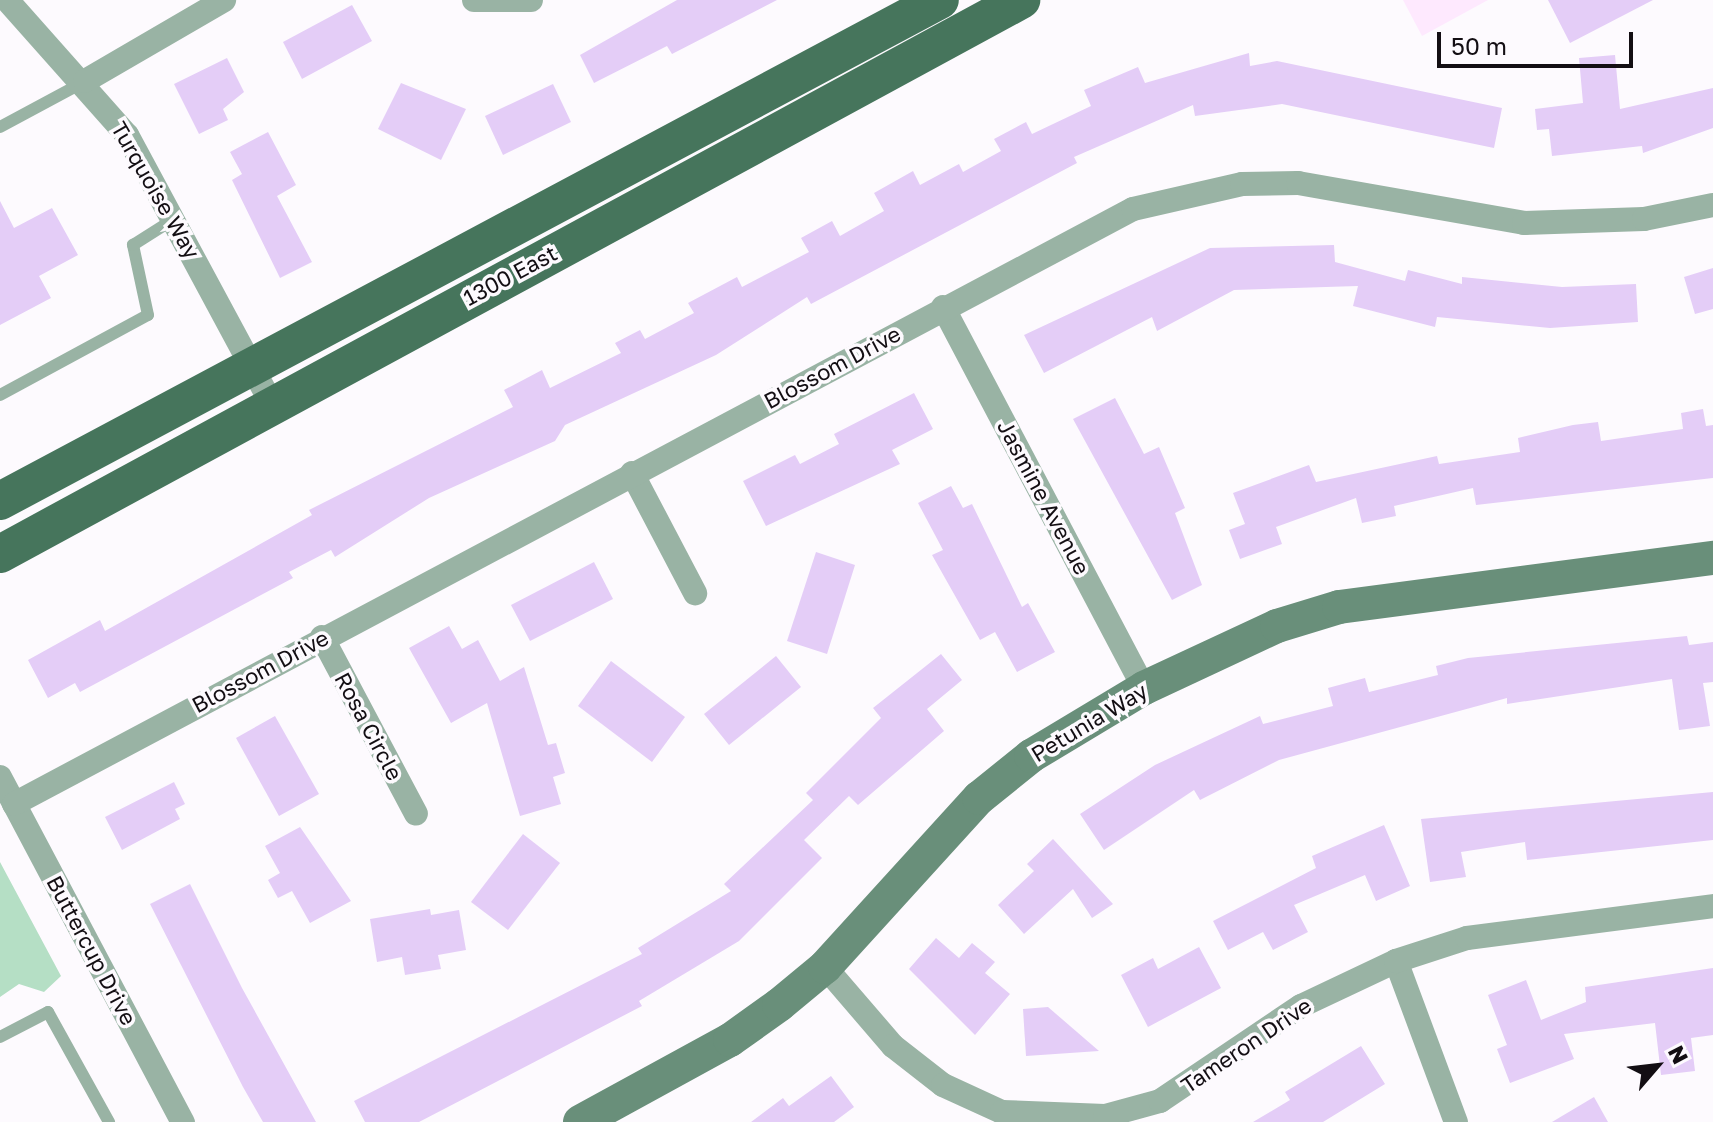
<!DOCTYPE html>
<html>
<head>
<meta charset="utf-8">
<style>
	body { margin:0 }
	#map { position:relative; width:1713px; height:1122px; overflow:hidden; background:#fdfafe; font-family:"Golos Text",sans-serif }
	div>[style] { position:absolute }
	.built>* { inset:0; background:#fee9fe }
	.green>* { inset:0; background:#b5dfc5 }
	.building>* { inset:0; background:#e4cdf7 }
	.lane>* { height:12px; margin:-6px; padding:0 6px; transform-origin:6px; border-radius:6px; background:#99b3a4 }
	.street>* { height:24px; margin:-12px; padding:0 12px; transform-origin:12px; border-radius:12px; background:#99b3a4 }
	.secondary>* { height:34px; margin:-17px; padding:0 17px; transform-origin:17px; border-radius:17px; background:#698f7a }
	.primary>* { height:38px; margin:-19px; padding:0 19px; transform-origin:19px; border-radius:19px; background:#46755c }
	span { translate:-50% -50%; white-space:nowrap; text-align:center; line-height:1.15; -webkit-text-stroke:7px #fdfafe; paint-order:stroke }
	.street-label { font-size:22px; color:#130e13 }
	.north { position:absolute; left:1617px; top:1026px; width:80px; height:80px; -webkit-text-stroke:6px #fdfafe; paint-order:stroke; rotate:62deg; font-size:22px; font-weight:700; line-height:32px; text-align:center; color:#130e13 }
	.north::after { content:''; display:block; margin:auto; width:28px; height:36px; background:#130e13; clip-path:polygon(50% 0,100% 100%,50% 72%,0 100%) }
	.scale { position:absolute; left:1437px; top:32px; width:196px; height:36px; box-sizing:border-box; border:4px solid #130e13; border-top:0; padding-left:10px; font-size:24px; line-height:28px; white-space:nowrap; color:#130e13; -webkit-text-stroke:6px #fdfafe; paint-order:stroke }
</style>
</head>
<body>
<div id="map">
	<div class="built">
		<div style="clip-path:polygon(1403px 0,1488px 0,1422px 36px)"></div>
	</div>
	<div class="green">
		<div style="clip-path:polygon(0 862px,61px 976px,44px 992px,19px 984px,0 997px)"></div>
	</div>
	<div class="building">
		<div style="clip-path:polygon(677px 0,777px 0,672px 54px,667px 46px,594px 83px,580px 55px)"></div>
		<div style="clip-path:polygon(1548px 0,1653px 0,1570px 43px)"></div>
		<div style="clip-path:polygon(352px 5px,372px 41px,302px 79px,283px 42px)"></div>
		<div style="clip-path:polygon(1249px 53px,1250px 66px,1277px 61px,1502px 108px,1494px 148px,1282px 104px,1195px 116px,1193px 105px,1074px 157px,1077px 163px,811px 304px,807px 297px,716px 355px,565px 425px,555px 441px,429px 498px,335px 557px,331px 550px,289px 572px,293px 578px,80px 692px,75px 683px,48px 698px,28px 660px,100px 620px,105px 631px,312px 515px,309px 510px,513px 407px,504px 390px,542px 370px,550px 388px,621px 353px,615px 343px,640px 330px,645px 339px,694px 313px,688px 303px,737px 277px,742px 287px,809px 252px,801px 238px,832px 221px,840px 236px,884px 211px,874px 193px,913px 171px,920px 185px,959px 164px,963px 172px,1001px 151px,994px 139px,1026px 122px,1032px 134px,1091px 106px,1084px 90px,1138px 67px,1145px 83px)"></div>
		<div style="clip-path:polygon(1615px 55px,1620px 109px,1713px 88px,1713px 128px,1643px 153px,1642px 146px,1552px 156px,1549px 129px,1537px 130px,1535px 109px,1583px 103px,1579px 58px)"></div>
		<div style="clip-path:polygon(227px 58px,244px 92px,223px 109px,228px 120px,199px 134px,174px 84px)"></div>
		<div style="clip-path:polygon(401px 83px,466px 109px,441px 160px,378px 129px)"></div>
		<div style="clip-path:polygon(553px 84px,571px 122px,503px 155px,485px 116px)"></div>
		<div style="clip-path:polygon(268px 132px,296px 185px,277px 196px,312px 262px,280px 278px,232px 180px,242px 174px,230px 152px)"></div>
		<div style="clip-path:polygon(0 201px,14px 228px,52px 208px,78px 255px,39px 276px,51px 298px,0 325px)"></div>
		<div style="clip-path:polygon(1334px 245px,1335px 262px,1405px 281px,1408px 270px,1462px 284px,1462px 277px,1562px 287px,1636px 284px,1638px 322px,1550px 328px,1437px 317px,1435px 327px,1353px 306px,1358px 286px,1234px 290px,1157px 331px,1152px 317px,1044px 373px,1024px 335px,1210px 248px)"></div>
		<div style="clip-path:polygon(1713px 268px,1713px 309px,1695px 314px,1684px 277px)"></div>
		<div style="clip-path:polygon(914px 393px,933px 429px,892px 450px,900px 464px,766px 526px,743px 481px,795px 455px,800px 464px,839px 444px,834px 434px)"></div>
		<div style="clip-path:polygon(1115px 398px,1144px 454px,1159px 447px,1185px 508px,1175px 513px,1202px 585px,1172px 600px,1073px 419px)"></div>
		<div style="clip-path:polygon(1703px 409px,1706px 426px,1713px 425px,1713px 478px,1476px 505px,1473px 488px,1394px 506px,1396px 516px,1362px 523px,1356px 498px,1276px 527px,1282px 544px,1240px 559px,1229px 530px,1245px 524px,1233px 493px,1309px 465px,1316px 482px,1437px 456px,1439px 464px,1520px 452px,1518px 438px,1573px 425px,1598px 422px,1601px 441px,1683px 429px,1681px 413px)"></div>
		<div style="clip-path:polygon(951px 486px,963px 508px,972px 504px,1022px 607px,1028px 603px,1055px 652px,1017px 672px,995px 632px,980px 640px,932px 555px,943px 550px,918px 503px)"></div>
		<div style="clip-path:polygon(816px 552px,855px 565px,827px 654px,787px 641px)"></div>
		<div style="clip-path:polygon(594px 562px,613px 599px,530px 641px,511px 605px)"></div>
		<div style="clip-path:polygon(449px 626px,462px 649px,478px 640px,500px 681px,524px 667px,548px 745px,556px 743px,565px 773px,553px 777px,561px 804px,520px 816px,487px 703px,451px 723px,409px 648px)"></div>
		<div style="clip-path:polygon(1687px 636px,1689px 645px,1713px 642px,1713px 682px,1703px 683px,1710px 726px,1679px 730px,1672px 679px,1507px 704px,1507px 698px,1279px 760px,1200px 800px,1194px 790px,1104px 850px,1080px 814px,1155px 765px,1260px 716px,1263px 724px,1333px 706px,1328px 688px,1365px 678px,1369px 692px,1438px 675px,1436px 666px,1468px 658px)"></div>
		<div style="clip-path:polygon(941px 654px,962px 680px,927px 709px,944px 731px,858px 805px,849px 796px,804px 840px,822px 858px,739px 941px,639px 1001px,642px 1006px,419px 1122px,365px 1122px,354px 1101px,642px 954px,638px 948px,731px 891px,724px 884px,813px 800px,806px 793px,881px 718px,873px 708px)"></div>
		<div style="clip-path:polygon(776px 656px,801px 687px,729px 745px,704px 714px)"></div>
		<div style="clip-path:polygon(611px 661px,685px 717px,652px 762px,578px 706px)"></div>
		<div style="clip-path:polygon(275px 716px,319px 794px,279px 816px,236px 738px)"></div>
		<div style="clip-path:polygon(174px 782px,185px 804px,175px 809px,180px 819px,122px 850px,105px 817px)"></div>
		<div style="clip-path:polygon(1713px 792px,1713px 840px,1527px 860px,1525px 842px,1461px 852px,1466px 877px,1430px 882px,1421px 819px)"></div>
		<div style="clip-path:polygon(1384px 825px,1410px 886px,1376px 901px,1365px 875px,1294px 905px,1308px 932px,1273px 950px,1263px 932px,1228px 950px,1213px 921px,1316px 868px,1312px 856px)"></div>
		<div style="clip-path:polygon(300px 827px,351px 901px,310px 923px,292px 891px,278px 898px,268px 880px,280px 873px,265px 846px)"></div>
		<div style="clip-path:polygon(523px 834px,560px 863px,508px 930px,471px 902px)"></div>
		<div style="clip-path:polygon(1053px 839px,1113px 904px,1092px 918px,1073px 889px,1024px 934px,998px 905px,1034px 871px,1027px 864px)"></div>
		<div style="clip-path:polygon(190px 884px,242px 988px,316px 1122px,263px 1122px,243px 1087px,150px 904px)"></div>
		<div style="clip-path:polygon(430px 909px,431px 915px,459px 910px,466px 950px,438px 955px,441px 969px,405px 975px,402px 957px,377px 962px,370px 919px)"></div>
		<div style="clip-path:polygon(936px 938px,959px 958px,972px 943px,995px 962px,985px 973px,1010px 994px,975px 1035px,909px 969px)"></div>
		<div style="clip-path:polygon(1199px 947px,1221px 988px,1148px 1027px,1121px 975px,1153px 958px,1158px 969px)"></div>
		<div style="clip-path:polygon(1713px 968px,1713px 1035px,1691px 1038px,1695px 1071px,1661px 1075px,1655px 1023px,1564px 1034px,1574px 1059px,1510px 1083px,1497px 1049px,1507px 1045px,1488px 995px,1526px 980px,1541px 1020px,1586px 1002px,1585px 987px)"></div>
		<div style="clip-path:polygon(1048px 1007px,1099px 1051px,1026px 1056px,1023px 1009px)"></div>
		<div style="clip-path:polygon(1361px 1046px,1385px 1084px,1323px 1122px,1253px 1122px,1290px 1100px,1285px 1092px)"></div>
		<div style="clip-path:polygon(831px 1076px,854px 1107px,834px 1122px,751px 1122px,783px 1098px,789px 1106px)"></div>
		<div style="clip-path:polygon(1594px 1097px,1608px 1122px,1552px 1122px)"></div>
	</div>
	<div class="lane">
		<div style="left:0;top:127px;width:93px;rotate:-28.2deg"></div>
		<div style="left:0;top:395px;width:168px;rotate:-28.4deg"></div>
		<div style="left:148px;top:315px;width:72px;rotate:-102.1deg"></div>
		<div style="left:133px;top:245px;width:49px;rotate:-32.4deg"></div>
		<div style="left:0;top:1037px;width:54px;rotate:-27.5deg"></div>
		<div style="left:48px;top:1012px;width:126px;rotate:61deg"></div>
	</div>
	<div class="street">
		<div style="left:7px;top:0;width:181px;rotate:48.4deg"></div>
		<div style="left:127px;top:135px;width:306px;rotate:61.7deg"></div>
		<div style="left:474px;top:0;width:57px"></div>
		<div style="left:85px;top:81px;width:161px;rotate:-30.2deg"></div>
		<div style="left:943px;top:307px;width:431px;rotate:62.2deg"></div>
		<div style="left:632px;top:473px;width:136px;rotate:62.3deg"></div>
		<div style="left:322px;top:637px;width:200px;rotate:62deg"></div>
		<div style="left:0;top:777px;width:391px;rotate:62.1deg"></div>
		<div style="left:14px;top:804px;width:1267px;rotate:-28deg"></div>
		<div style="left:1133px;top:209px;width:112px;rotate:-12.9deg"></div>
		<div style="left:1242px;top:184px;width:56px;rotate:-1deg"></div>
		<div style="left:1298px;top:183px;width:230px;rotate:10deg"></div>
		<div style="left:1524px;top:223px;width:120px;rotate:-1.9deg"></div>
		<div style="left:1644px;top:219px;width:70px;rotate:-11.5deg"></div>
		<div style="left:1396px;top:961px;width:172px;rotate:69.6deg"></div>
		<div style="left:825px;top:967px;width:104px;rotate:49.3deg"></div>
		<div style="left:893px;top:1046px;width:63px;rotate:38deg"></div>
		<div style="left:943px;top:1085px;width:65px;rotate:24.6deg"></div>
		<div style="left:1002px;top:1112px;width:103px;rotate:2.2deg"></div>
		<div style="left:1105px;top:1116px;width:57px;rotate:-15.3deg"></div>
		<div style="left:1160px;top:1101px;width:170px;rotate:-34deg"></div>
		<div style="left:1301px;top:1006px;width:105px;rotate:-25.3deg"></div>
		<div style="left:1396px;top:961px;width:75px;rotate:-17.9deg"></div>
		<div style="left:1467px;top:938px;width:248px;rotate:-7.4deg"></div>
	</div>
	<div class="secondary">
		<div style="left:580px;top:1122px;width:171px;rotate:-28.7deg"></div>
		<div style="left:730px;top:1040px;width:60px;rotate:-35.5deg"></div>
		<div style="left:779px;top:1005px;width:60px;rotate:-39.6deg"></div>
		<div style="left:825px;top:967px;width:229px;rotate:-47.7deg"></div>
		<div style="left:979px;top:798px;width:67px;rotate:-38.9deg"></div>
		<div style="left:1031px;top:756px;width:132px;rotate:-31deg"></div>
		<div style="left:1144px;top:688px;width:147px;rotate:-25deg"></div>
		<div style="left:1277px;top:626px;width:65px;rotate:-17deg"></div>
		<div style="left:1339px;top:607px;width:377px;rotate:-7.5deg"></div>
	</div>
	<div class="primary">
		<div style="left:0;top:501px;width:1065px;rotate:-28.06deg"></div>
		<div style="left:0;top:554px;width:1162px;rotate:-28.48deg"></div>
	</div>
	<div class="street-label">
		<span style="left:156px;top:190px;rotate:60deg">Turquoise Way</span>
		<span style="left:510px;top:275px;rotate:-28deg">1300 East</span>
		<span style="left:832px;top:367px;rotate:-28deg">Blossom Drive</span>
		<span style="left:1044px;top:497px;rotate:62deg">Jasmine Avenue</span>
		<span style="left:260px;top:671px;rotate:-28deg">Blossom Drive</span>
		<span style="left:1089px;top:722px;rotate:-31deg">Petunia Way</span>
		<span style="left:369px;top:726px;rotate:62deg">Rosa Circle</span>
		<span style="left:92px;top:950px;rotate:62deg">Buttercup Drive</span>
		<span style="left:1246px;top:1045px;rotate:-34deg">Tameron Drive</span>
	</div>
	<div class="north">N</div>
	<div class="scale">50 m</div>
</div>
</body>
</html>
